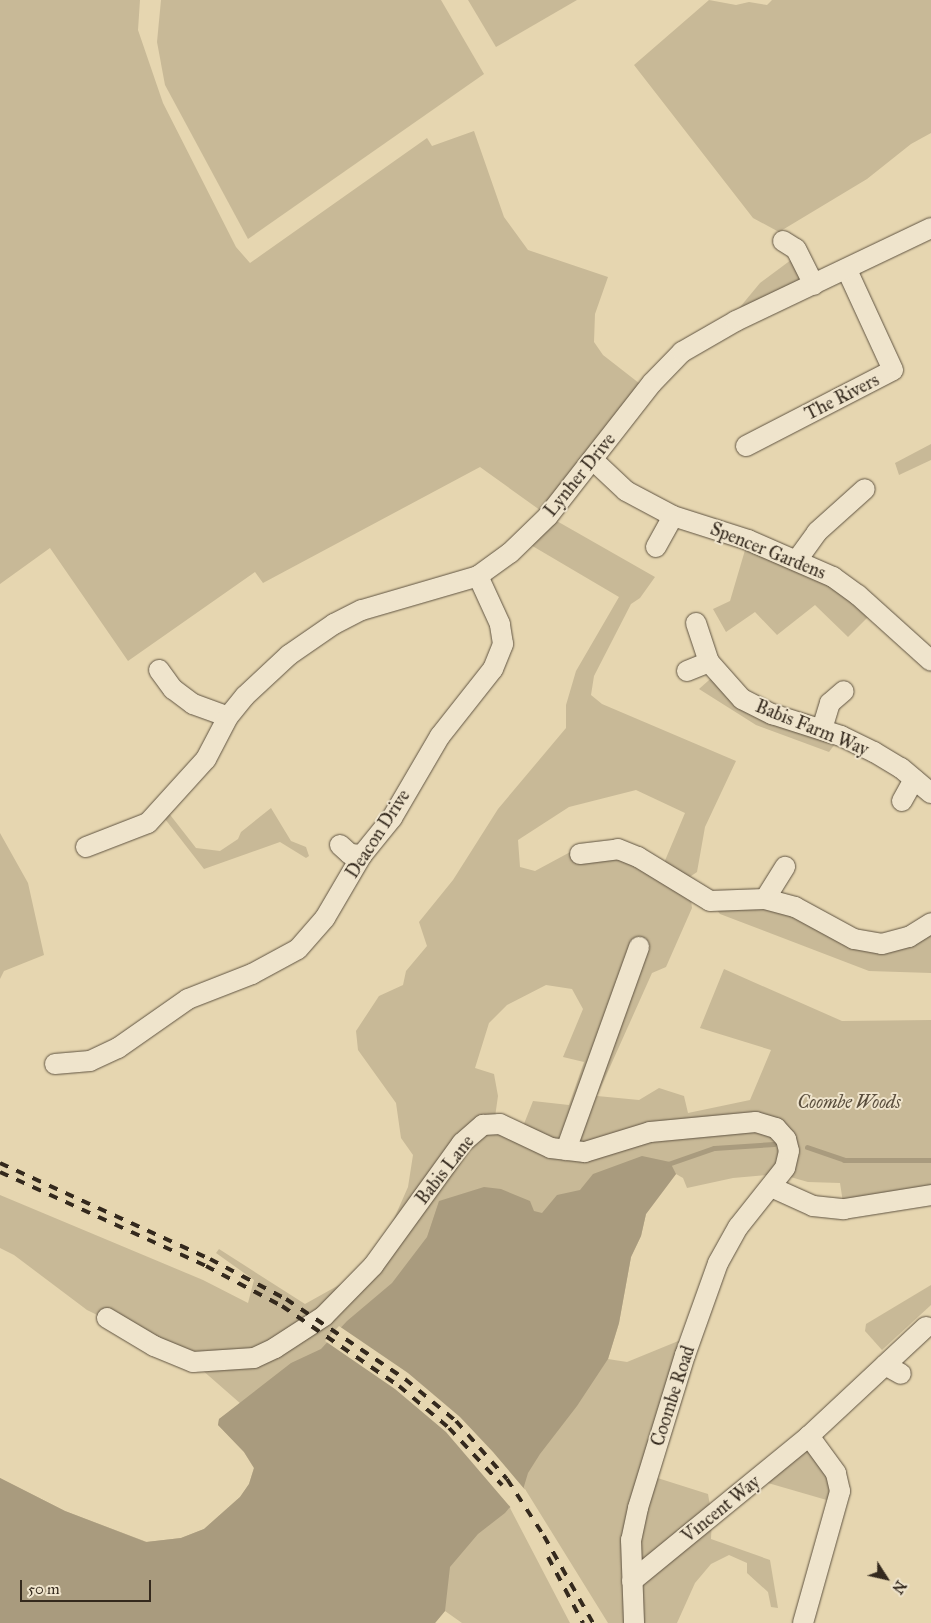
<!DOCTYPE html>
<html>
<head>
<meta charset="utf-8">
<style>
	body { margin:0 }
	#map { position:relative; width:931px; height:1623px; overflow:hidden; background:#e6d6b0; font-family:"IM FELL Great Primer",serif }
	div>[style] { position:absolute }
	.green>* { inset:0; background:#c8b997 }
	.water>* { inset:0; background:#a99b7e }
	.pier>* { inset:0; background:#e6d6b0 }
	.stream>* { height:5px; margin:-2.5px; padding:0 2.5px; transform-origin:2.5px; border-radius:2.5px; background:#a99b7e }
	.roads { filter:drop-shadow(0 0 1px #605442) drop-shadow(0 0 1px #605442) }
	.street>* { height:20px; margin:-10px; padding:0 10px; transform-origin:10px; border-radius:10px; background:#efe4cc }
	.rail>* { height:4px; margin-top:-2px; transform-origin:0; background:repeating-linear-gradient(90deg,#34291d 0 9px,transparent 0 18px) }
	span { translate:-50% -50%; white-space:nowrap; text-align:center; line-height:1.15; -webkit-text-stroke:4px #efe4cc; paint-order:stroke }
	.street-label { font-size:18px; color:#34291d }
	.park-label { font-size:18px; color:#594d3c; font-style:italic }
	.north { position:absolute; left:861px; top:1553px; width:50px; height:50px; -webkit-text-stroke:4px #efe4cc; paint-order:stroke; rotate:125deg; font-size:14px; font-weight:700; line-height:20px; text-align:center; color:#34291d }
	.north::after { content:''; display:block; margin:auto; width:18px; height:22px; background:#34291d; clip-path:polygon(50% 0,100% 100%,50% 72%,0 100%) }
	.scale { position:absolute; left:20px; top:1580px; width:131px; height:22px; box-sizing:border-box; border:2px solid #34291d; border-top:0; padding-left:6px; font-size:15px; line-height:18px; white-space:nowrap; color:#34291d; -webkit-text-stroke:4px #efe4cc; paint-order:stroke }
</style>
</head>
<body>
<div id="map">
	<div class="green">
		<div style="clip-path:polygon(0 0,140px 0,138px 30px,163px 103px,236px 247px,250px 263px,427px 138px,432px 146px,474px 131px,504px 217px,528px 250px,608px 277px,595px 314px,594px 342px,603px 355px,644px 387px,544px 513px,480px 467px,263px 583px,255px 572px,128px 661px,50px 548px,0 584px)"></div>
		<div style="clip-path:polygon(161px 0,441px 0,484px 74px,248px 239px,165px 85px,157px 42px)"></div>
		<div style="clip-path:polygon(468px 0,577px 0,496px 47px)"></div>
		<div style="clip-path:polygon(709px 0,736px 5px,749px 2px,767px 5px,772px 0,931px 0,931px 133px,911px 144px,867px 179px,779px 232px,753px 218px,634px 65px)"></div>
		<div style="clip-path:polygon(799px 254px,810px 282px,731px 318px,760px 283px)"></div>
		<div style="clip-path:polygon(931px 444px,931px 460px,899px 475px,895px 463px)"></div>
		<div style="clip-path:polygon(evenodd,548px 516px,655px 577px,640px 598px,631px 604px,594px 676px,591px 695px,602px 704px,736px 761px,705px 827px,697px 872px,688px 878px,664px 863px,685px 813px,636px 790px,569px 807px,518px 840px,520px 867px,535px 871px,574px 850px,618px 849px,690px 891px,692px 908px,666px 967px,652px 973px,597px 1096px,639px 1100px,659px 1088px,684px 1096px,688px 1113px,750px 1100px,771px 1050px,700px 1028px,724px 969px,842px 1021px,931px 1020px,931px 1195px,844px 1209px,840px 1183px,808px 1182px,780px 1174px,733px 1178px,687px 1188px,683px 1178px,676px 1174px,646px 1214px,641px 1236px,631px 1257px,619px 1323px,608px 1359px,627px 1362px,693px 1335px,648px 1475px,708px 1494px,712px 1517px,711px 1539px,770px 1560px,778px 1608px,771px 1607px,768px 1592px,747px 1573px,747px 1563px,729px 1555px,711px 1564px,695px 1583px,677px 1623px,608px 1623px,525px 1489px,510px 1508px,570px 1623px,462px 1623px,445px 1611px,435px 1623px,0 1623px,0 1478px,65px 1511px,147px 1542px,181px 1538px,204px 1529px,240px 1497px,249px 1484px,254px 1468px,244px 1452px,218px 1425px,219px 1419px,241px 1404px,193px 1362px,87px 1310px,14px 1255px,0 1248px,0 1195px,203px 1280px,248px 1303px,254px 1280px,216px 1253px,219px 1249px,305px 1304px,373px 1266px,408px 1187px,413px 1155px,401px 1138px,396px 1103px,358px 1050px,356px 1031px,379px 996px,403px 985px,406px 971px,427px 946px,419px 922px,453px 880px,498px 809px,566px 728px,566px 705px,576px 671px,619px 597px,524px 541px,548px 516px,546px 985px,572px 989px,583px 1009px,563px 1057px,584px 1062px,569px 1105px,533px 1101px,520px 1134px,494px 1124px,498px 1096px,494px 1074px,475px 1068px,489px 1023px,507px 1005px,546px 985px)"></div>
		<div style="clip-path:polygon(748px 540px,875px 610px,848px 637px,815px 605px,777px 635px,755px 612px,726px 632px,713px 609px,730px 601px)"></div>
		<div style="clip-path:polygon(717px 673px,742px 699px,841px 736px,829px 752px,756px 725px,699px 689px)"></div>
		<div style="clip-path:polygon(164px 807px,196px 848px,220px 851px,238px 839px,241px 832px,271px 808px,291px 841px,306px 847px,309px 856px,306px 858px,280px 842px,204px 869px,165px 819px)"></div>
		<div style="clip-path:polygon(0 833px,28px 883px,44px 955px,4px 971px,0 979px)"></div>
		<div style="clip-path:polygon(765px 899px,882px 944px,931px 923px,931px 973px,869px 971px,720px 914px,710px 901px)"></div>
		<div style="clip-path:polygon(931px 1285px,931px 1305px,882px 1350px,865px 1331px,866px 1324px)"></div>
		<div style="clip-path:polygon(809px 1436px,829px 1463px,837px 1503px,758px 1480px)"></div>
	</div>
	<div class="water">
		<div style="clip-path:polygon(642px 1156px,670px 1162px,676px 1174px,646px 1214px,641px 1236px,631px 1257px,619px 1323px,608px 1359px,577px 1406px,540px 1454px,528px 1473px,522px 1493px,505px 1513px,478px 1534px,450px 1567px,445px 1611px,435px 1623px,0 1623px,0 1478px,65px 1511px,146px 1542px,181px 1538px,204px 1529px,240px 1497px,249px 1484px,254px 1468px,244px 1452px,218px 1425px,219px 1419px,291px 1363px,321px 1349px,347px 1321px,392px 1283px,427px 1237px,439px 1201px,484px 1187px,501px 1189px,530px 1201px,534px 1211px,542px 1213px,557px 1195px,580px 1190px,593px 1174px)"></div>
	</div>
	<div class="pier">
		<div style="clip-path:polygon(339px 1326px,408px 1373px,460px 1417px,493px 1452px,526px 1491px,512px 1509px,446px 1432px,395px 1389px,325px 1341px)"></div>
	</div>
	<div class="stream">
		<div style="left:807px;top:1147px;width:39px;rotate:19deg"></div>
		<div style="left:844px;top:1160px;width:87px"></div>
		<div style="left:665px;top:1165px;width:52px;rotate:-19.1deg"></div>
		<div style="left:714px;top:1148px;width:60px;rotate:-3.8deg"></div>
	</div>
	<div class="roads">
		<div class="street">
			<div style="left:783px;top:241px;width:15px;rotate:32deg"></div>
			<div style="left:796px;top:249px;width:40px;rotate:63.4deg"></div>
			<div style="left:746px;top:446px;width:165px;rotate:-27.3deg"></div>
			<div style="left:893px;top:370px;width:110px;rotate:-114.7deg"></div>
			<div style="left:593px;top:460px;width:45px;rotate:43.2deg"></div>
			<div style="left:626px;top:491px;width:53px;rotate:28deg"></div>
			<div style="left:673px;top:516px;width:79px;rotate:17.7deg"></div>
			<div style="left:748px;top:540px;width:93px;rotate:23.5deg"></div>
			<div style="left:833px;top:577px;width:31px;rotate:36deg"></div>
			<div style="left:858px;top:595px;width:98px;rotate:42.1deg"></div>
			<div style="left:656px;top:547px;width:35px;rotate:-61deg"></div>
			<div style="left:797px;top:560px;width:34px;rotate:-54deg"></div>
			<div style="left:817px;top:532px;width:64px;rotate:-41.9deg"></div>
			<div style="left:696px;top:623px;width:41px;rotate:71.6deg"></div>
			<div style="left:709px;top:662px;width:50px;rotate:48.3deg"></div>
			<div style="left:742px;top:699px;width:34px;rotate:27deg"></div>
			<div style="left:772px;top:714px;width:72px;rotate:17.7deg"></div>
			<div style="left:841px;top:736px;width:37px;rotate:26deg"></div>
			<div style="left:874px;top:752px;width:31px;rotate:31deg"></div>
			<div style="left:901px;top:768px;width:39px;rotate:40deg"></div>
			<div style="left:159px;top:670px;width:24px;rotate:54deg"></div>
			<div style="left:173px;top:689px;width:25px;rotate:37deg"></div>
			<div style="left:193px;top:704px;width:37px;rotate:20deg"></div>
			<div style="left:687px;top:671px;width:24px;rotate:-22deg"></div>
			<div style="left:822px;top:729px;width:27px;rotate:-73deg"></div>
			<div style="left:830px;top:703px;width:18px;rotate:-41deg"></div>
			<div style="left:902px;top:801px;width:25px;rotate:-61deg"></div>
			<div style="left:340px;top:845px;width:13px;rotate:42deg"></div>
			<div style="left:350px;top:854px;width:12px;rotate:5deg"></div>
			<div style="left:86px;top:847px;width:66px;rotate:-21.2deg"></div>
			<div style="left:148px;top:823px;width:86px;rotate:-47.8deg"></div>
			<div style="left:206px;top:759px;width:47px;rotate:-62.4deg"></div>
			<div style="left:228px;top:717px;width:27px;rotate:-51deg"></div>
			<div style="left:245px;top:696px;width:60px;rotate:-43deg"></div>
			<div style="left:289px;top:655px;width:55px;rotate:-34.6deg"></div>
			<div style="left:334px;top:624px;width:31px;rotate:-27deg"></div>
			<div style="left:362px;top:610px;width:121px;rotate:-16.3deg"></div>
			<div style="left:478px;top:576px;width:39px;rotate:-36deg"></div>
			<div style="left:510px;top:553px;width:53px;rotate:-44.2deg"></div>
			<div style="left:548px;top:516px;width:169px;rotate:-52deg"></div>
			<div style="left:652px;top:383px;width:43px;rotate:-45.9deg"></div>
			<div style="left:682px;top:352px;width:62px;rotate:-29.9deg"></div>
			<div style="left:736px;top:321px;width:216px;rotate:-25.5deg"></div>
			<div style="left:580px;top:854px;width:38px;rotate:-7deg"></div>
			<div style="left:618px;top:849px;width:22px;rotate:22deg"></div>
			<div style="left:638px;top:857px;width:84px;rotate:31.4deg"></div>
			<div style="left:710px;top:901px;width:55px;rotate:-2.1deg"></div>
			<div style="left:765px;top:899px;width:31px;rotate:15deg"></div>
			<div style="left:795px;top:907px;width:67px;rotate:28.5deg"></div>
			<div style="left:854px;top:939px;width:28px;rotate:10deg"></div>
			<div style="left:882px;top:944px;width:28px;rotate:-15deg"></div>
			<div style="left:909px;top:937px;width:26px;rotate:-32deg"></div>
			<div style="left:765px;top:899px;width:38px;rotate:-58deg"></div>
			<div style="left:55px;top:1064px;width:35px;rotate:-5deg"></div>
			<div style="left:90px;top:1061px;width:31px;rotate:-25deg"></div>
			<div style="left:118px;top:1048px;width:85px;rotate:-35deg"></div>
			<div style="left:188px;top:999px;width:69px;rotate:-21.3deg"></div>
			<div style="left:252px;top:974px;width:52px;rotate:-28.5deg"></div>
			<div style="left:298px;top:949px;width:41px;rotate:-48.9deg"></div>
			<div style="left:325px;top:918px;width:73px;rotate:-59.6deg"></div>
			<div style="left:362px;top:855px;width:48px;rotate:-51deg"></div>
			<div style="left:392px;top:818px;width:95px;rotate:-59.7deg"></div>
			<div style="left:440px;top:736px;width:85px;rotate:-51.7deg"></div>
			<div style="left:493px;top:669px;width:27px;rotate:-68deg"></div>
			<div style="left:503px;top:644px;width:20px;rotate:-99deg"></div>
			<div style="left:500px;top:624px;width:53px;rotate:-114.6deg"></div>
			<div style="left:566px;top:1150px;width:216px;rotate:-70.2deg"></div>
			<div style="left:771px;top:1187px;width:46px;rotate:24.3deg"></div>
			<div style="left:813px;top:1206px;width:31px;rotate:6deg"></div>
			<div style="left:844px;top:1209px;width:88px;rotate:-9.1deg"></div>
			<div style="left:107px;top:1318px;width:55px;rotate:30.8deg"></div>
			<div style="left:154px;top:1346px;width:42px;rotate:22.3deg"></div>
			<div style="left:193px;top:1362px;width:61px;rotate:-3.8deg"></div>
			<div style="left:254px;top:1358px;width:23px;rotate:-25deg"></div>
			<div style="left:275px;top:1348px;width:59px;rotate:-33.1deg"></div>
			<div style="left:324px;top:1316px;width:70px;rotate:-45.6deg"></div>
			<div style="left:373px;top:1266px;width:152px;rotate:-54.1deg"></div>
			<div style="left:462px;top:1143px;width:28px;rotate:-41deg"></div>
			<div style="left:483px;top:1125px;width:17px;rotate:-3deg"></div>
			<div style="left:500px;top:1124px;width:56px;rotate:25.2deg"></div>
			<div style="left:551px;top:1148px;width:34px;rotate:7deg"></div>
			<div style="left:585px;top:1152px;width:68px;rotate:-17.1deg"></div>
			<div style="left:650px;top:1132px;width:106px;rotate:-5.4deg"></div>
			<div style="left:756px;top:1122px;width:21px;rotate:17deg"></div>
			<div style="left:776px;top:1128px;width:15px;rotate:48deg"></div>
			<div style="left:786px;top:1139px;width:12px;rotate:76deg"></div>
			<div style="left:789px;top:1151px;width:17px;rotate:103deg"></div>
			<div style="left:785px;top:1168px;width:75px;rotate:128.5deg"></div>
			<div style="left:738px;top:1227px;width:41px;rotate:119.1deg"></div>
			<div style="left:718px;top:1263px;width:98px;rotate:109.7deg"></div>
			<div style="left:685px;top:1355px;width:160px;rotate:107.1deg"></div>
			<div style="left:638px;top:1508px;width:33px;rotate:102deg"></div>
			<div style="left:631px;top:1540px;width:83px;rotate:87.9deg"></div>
			<div style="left:885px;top:1365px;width:18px;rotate:29deg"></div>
			<div style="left:632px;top:1581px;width:229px;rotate:-39.3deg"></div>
			<div style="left:809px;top:1436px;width:160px;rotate:-43deg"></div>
			<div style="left:803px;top:1623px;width:137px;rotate:-74.3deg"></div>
			<div style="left:840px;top:1491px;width:18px;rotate:-103deg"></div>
			<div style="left:836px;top:1473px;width:46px;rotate:-126.1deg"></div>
		</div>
	</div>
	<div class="rail">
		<div style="left:0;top:1163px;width:231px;rotate:24.6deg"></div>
		<div style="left:210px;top:1259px;width:86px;rotate:27.8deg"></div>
		<div style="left:286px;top:1299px;width:143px;rotate:33.9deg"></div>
		<div style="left:405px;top:1379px;width:66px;rotate:39.5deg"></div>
		<div style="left:456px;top:1421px;width:77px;rotate:48.7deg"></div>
		<div style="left:507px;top:1479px;width:68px;rotate:57deg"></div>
		<div style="left:544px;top:1536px;width:100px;rotate:60.6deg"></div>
		<div style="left:0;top:1172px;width:226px;rotate:24.5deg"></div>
		<div style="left:206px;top:1266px;width:86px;rotate:27.8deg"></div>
		<div style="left:282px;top:1306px;width:142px;rotate:34.4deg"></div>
		<div style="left:399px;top:1386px;width:65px;rotate:40deg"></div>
		<div style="left:449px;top:1428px;width:78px;rotate:47.1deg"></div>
		<div style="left:548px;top:1557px;width:75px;rotate:62.1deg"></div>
	</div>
	<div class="street-label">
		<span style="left:842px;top:397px;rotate:-27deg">The Rivers</span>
		<span style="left:580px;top:475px;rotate:-51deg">Lynher Drive</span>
		<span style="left:768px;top:551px;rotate:22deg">Spencer Gardens</span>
		<span style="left:812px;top:728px;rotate:22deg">Babis Farm Way</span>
		<span style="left:378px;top:834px;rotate:-57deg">Deacon Drive</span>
		<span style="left:445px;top:1170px;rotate:-52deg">Babis Lane</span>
		<span style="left:673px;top:1396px;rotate:-72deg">Coombe Road</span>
		<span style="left:721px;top:1509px;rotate:-39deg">Vincent Way</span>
	</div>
	<div class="park-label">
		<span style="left:849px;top:1102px">Coombe Woods</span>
	</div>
	<div class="north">N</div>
	<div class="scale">50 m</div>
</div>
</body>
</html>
